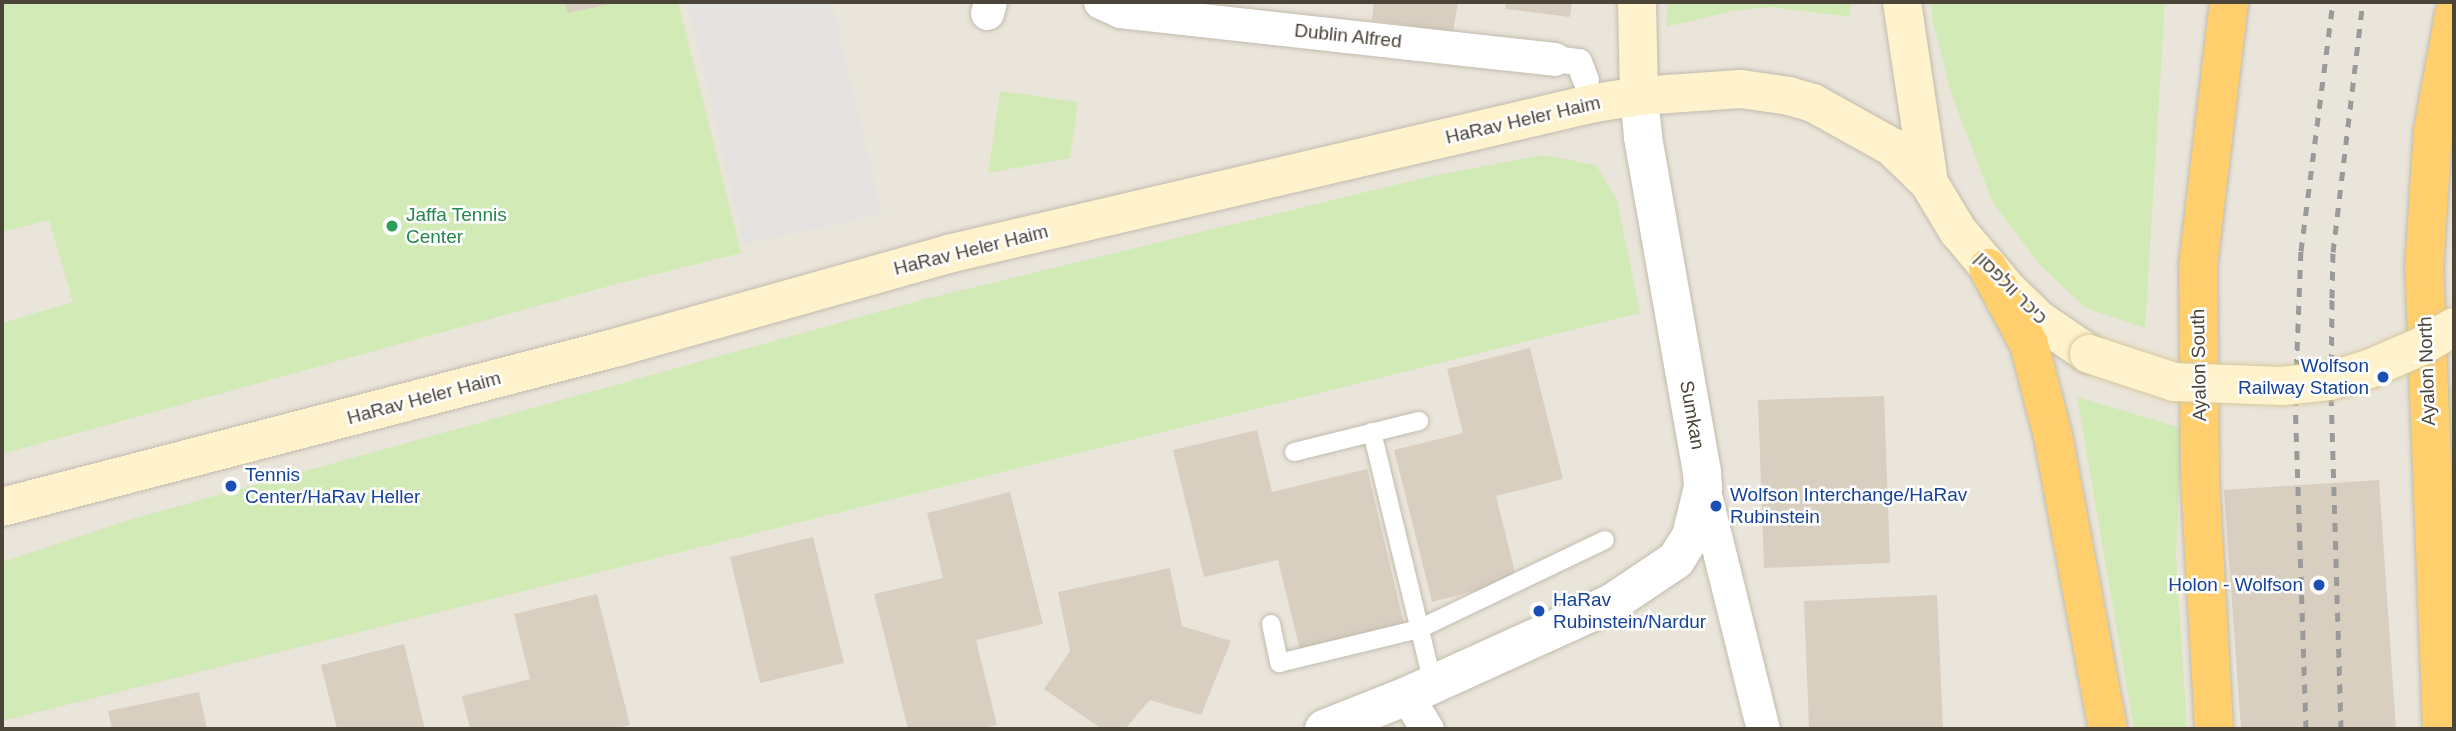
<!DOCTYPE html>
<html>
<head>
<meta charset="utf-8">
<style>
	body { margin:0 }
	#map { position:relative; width:2456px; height:731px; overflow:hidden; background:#f6f3ec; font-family:Arial,"Noto Sans Hebrew",sans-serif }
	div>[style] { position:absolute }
	.residential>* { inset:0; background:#eae5da }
	.green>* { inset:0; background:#d2eab5 }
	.parking>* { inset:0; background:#e5e3e0 }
	.building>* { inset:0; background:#d8cfc1 }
	.roads { filter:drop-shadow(0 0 2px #c2bbae) drop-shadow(0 0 2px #c2bbae) }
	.service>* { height:18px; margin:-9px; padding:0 9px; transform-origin:9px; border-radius:9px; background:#fff }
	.pedestrian>* { height:26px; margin:-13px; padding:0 13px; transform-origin:13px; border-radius:13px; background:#fff }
	.minor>* { height:33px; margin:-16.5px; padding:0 16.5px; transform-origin:16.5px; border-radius:16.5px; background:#fff }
	.tertiary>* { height:38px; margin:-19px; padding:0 19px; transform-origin:19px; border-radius:19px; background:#fff }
	.secondary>* { height:38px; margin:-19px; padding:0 19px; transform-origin:19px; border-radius:19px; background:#fff3cd }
	.motorway>* { height:38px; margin:-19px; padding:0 19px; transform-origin:19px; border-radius:19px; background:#ffcf6e }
	.rail>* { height:5px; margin-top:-2.5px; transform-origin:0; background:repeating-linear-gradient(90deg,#9a9a9a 0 9px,transparent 0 18px) }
	.bridges { filter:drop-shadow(0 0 2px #d6c79b) drop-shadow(0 0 2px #d6c79b) }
	.secondary-bridge>* { height:38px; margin:-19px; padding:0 19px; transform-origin:19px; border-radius:19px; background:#fff3cd }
	.dots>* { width:19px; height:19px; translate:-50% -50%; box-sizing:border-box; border:4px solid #fff; border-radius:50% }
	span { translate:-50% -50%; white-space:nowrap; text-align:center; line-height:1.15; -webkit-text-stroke:5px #fff; paint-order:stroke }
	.street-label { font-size:19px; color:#4b4439 }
	.leisure-label { font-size:19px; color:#27864d }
	.left { translate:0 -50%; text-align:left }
	.transit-label { font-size:19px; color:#164399 }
	.right { translate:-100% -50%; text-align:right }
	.frame { position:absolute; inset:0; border:4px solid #4b4439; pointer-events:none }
</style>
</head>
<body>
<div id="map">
	<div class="residential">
		<div style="clip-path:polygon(2px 2px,2454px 2px,2454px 729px,2px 729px)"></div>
	</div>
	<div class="green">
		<div style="clip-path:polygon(2px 2px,678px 2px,741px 253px,609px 286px,2px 454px,2px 323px,73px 302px,49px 220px,2px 232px)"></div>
		<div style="clip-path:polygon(1668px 2px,1851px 2px,1850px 17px,1770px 7px,1732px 11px,1666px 27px)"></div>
		<div style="clip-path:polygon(1932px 2px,2165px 2px,2145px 328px,2086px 308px,2041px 266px,1993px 203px,1951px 93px,1932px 18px)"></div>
		<div style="clip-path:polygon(1000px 91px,1078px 102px,1070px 158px,988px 173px)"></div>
		<div style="clip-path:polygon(1543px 155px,1596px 165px,1617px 200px,1640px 313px,2px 721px,2px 562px,132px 519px,925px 299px,1432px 176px)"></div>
		<div style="clip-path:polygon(2454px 383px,2454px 521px,2435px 400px)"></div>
		<div style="clip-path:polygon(2077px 397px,2181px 428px,2176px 557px,2187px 729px,2134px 729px)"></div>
	</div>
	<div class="parking">
		<div style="clip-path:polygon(687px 2px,832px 2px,882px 213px,744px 245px)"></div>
	</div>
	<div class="building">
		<div style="clip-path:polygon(565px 2px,614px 2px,614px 3px,568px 13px)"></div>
		<div style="clip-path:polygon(1374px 2px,1458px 2px,1453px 32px,1372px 20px)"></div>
		<div style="clip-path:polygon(1506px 2px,1572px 2px,1570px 17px,1505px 9px)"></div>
		<div style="clip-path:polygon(1530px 348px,1563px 479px,1496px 496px,1517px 580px,1432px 602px,1394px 450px,1463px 433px,1447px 369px)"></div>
		<div style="clip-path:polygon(1884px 396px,1890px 563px,1764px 568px,1758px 400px)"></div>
		<div style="clip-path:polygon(1257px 430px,1272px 492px,1367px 469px,1404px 624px,1300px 650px,1278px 560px,1204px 577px,1173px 450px)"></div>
		<div style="clip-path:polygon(2379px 480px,2396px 729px,2241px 729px,2224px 490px)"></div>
		<div style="clip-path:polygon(1010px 492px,1043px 624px,976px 640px,997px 725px,979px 729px,908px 729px,874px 594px,943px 578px,927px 513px)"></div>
		<div style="clip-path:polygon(813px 537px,844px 663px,760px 683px,730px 557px)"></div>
		<div style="clip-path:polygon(1170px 568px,1182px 626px,1231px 641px,1201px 715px,1150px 700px,1125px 729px,1102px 729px,1044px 689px,1070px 651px,1058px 592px)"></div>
		<div style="clip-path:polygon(597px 594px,630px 725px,612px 729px,470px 729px,462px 696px,530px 679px,514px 614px)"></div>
		<div style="clip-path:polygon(1937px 595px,1943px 729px,1809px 729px,1804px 601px)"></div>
		<div style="clip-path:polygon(404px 644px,425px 729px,337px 729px,321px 665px)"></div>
		<div style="clip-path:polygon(199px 692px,207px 729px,112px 729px,108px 711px)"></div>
	</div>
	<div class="roads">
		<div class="service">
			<div style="left:1372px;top:432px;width:259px;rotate:76.4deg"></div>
			<div style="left:1294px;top:452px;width:129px;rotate:-13.9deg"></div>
			<div style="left:1271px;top:624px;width:40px;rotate:78deg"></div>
			<div style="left:1279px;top:663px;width:144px;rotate:-13.7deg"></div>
			<div style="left:1419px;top:629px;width:206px;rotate:-25.6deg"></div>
		</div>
		<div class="pedestrian">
			<div style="left:1554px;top:59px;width:25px;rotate:7deg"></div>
			<div style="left:1579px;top:62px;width:19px;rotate:69deg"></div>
		</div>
		<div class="minor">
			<div style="left:1100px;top:2px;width:22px;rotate:24deg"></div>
			<div style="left:1120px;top:11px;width:437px;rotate:6.3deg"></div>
			<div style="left:987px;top:13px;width:11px;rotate:-75deg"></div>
			<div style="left:1703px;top:487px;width:249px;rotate:76.1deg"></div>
			<div style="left:1407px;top:696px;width:39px;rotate:59deg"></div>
		</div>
		<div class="tertiary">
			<div style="left:1324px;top:729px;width:89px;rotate:-21.7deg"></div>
			<div style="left:1407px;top:696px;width:225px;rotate:-24.4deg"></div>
			<div style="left:1612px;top:603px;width:77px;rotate:-33.9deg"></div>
			<div style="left:1676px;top:560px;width:28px;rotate:-58deg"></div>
			<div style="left:1691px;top:536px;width:50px;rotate:-76.2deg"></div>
			<div style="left:1703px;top:487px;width:15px;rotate:-94deg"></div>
			<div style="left:1702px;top:472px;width:341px;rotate:-100deg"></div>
			<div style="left:1643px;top:136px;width:40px;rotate:-95.7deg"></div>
		</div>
		<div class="secondary">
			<div style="left:1637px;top:2px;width:94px;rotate:88.8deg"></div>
			<div style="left:1902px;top:2px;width:183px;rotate:81.5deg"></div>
			<div style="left:1929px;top:183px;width:56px;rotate:58.9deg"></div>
			<div style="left:1958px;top:231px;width:76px;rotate:49.8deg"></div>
			<div style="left:2007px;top:289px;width:45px;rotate:44.1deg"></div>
			<div style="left:2039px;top:320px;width:60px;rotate:34.2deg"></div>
			<div style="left:2px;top:507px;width:636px;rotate:-14.56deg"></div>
			<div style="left:618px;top:347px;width:343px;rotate:-15.7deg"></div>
			<div style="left:948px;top:254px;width:664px;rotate:-13.14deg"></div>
			<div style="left:1595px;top:103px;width:45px;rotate:-9deg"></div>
			<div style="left:1639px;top:96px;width:102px;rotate:-3.9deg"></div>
			<div style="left:1741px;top:89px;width:49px;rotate:8.3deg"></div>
			<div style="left:1789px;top:96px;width:25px;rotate:16deg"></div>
			<div style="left:1813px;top:103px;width:90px;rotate:29.1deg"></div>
			<div style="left:1892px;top:147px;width:52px;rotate:44.2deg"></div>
		</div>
		<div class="motorway">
			<div style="left:1988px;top:268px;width:86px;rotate:61.7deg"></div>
			<div style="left:2029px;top:344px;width:95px;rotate:75.4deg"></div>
			<div style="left:2053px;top:436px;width:298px;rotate:79.4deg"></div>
			<div style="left:2214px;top:729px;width:254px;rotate:-93.2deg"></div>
			<div style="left:2200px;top:475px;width:209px;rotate:-90.5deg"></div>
			<div style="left:2198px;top:266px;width:266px;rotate:-83.3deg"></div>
			<div style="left:2442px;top:729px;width:460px;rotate:-92.2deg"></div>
			<div style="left:2424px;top:269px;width:138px;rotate:-86.3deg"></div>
			<div style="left:2433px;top:131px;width:118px;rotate:-79.7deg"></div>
		</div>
	</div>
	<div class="rail">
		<div style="left:2306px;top:729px;width:325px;rotate:-91.9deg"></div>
		<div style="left:2295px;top:404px;width:153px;rotate:-87.8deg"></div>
		<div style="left:2301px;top:251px;width:251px;rotate:-82.7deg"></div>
		<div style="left:2341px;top:729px;width:330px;rotate:-91.7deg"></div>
		<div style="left:2331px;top:399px;width:101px;rotate:-89.4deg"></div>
		<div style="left:2332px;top:298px;width:46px;rotate:-88.8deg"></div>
		<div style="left:2333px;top:252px;width:252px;rotate:-83.2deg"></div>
	</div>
	<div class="bridges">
		<div class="secondary-bridge">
			<div style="left:2089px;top:354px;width:89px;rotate:18.2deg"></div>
			<div style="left:2174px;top:382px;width:108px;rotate:2.1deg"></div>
			<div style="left:2282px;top:386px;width:47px;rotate:-6.1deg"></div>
			<div style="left:2329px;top:381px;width:42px;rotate:-16.7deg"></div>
			<div style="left:2369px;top:369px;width:58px;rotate:-23.5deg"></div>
			<div style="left:2422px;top:346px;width:37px;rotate:-31deg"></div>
		</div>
	</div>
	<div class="dots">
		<div style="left:392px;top:226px;background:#2e9e5b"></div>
		<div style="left:2383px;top:377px;background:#1a4fb4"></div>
		<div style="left:231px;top:486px;background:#1a4fb4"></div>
		<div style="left:1716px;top:506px;background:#1a4fb4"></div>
		<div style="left:2319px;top:585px;background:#1a4fb4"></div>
		<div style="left:1539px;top:611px;background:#1a4fb4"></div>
	</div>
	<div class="street-label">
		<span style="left:1348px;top:36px;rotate:6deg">Dublin Alfred</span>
		<span style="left:1523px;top:120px;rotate:-13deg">HaRav Heler Haim</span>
		<span style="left:971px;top:250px;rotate:-14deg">HaRav Heler Haim</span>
		<span style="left:2011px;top:288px;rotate:45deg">כיכר וולפסון</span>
		<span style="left:2199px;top:365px;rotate:-91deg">Ayalon South</span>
		<span style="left:2427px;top:371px;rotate:-92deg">Ayalon North</span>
		<span style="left:424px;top:398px;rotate:-15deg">HaRav Heler Haim</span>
		<span style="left:1692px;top:415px;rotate:80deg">Sumkan</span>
	</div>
	<div class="leisure-label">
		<span class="left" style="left:406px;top:226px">Jaffa Tennis<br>Center</span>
	</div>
	<div class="transit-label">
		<span class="right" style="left:2369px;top:377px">Wolfson<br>Railway Station</span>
		<span class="left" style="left:245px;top:486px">Tennis<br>Center/HaRav Heller</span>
		<span class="left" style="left:1730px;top:506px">Wolfson Interchange/HaRav<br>Rubinstein</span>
		<span class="right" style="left:2303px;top:585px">Holon - Wolfson</span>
		<span class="left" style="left:1553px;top:611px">HaRav<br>Rubinstein/Nardur</span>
	</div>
	<div class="frame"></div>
</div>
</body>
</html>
